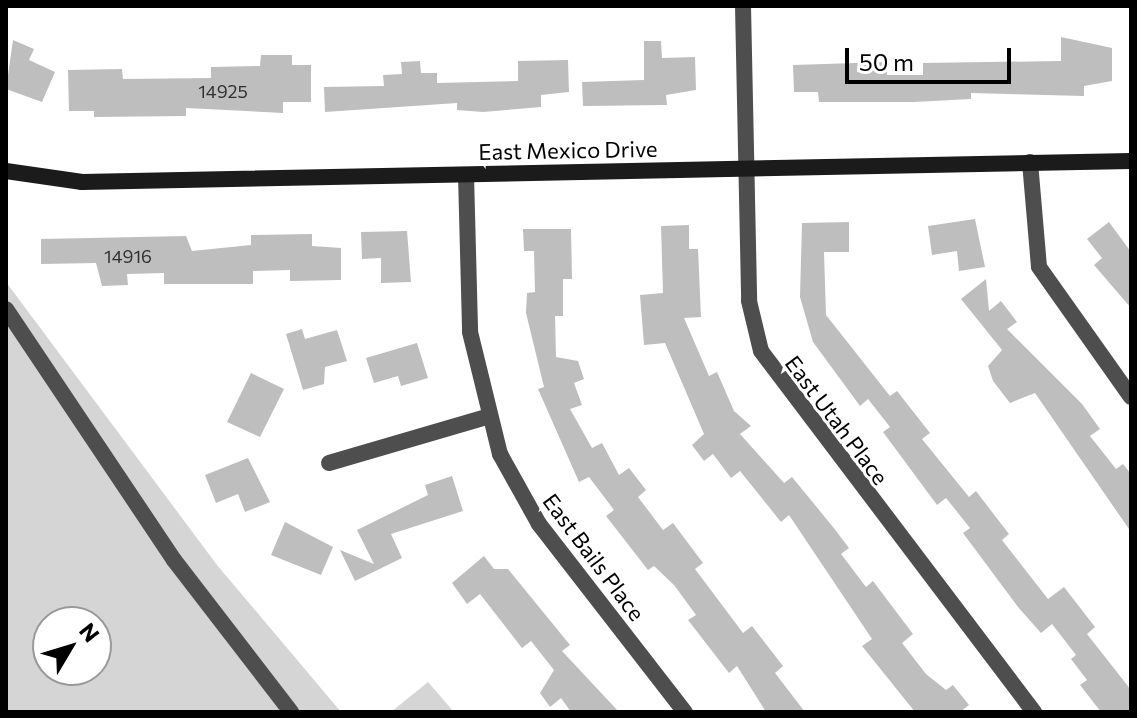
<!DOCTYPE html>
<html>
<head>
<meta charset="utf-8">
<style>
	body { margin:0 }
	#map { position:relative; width:1137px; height:718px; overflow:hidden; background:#fff; font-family:Commissioner,sans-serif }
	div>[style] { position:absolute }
	.green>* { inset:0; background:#d5d5d5 }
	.building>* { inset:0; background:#bebebe }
	.street>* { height:16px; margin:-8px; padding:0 8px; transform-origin:8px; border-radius:8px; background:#4e4e4e }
	.secondary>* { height:16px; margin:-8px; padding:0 8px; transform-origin:8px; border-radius:8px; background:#1b1b1b }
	span { translate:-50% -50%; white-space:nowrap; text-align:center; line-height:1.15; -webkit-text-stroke:6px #fff; paint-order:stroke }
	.number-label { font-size:18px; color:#303030 }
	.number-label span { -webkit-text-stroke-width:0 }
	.street-label { font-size:22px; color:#000 }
	.frame { position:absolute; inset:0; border:8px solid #000; pointer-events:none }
	.north { position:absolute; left:32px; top:606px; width:80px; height:80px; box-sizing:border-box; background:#fff; border:2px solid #999; border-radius:50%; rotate:52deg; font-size:22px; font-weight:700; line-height:32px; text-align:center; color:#000 }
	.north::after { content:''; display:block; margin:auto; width:28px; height:36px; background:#000; clip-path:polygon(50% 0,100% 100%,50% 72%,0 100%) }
	.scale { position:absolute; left:845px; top:48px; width:166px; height:36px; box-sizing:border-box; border:4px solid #000; border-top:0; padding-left:10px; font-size:24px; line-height:28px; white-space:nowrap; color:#000; -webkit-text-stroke:6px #fff; paint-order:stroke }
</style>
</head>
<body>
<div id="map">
	<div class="green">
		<div style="clip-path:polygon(evenodd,6px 282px,217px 565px,341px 712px,6px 712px,6px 282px,48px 622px,96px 622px,96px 670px,48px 670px,48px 622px)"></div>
		<div style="clip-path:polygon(428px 682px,454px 712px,391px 712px)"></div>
	</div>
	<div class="building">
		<div style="clip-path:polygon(1061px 37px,1112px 48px,1112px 81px,1084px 86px,1084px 96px,971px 93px,971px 99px,914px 102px,819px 102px,818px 92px,794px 92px,793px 65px,887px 62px,887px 75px,923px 75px,923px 63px,1061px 61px)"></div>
		<div style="clip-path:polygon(13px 40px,34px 49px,29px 60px,55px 72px,42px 102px,6px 89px)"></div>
		<div style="clip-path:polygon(644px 41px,661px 41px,662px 58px,695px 57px,696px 90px,666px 95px,667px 105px,583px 106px,582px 82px,644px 80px)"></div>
		<div style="clip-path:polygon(261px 55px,292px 55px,292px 65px,311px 65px,311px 102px,283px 102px,283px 113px,186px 108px,186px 116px,94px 117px,94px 111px,69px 111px,68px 70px,122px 69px,123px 79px,211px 78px,211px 67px,260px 66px)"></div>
		<div style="clip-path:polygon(568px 60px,569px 92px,541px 95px,541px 107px,483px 112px,457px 110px,457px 103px,325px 112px,324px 87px,384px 86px,383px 75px,402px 74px,401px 62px,420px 61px,421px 73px,437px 73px,437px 83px,518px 81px,518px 61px)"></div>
		<div style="clip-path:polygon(975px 219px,985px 267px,959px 271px,957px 251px,932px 255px,928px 226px)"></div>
		<div style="clip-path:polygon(849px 222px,849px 252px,824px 252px,826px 315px,890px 396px,897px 391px,930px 433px,922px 439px,969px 497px,976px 491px,992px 512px,1009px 534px,1002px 540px,1048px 599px,1064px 587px,1095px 627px,1087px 634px,1131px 690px,1131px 712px,1101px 712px,1080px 685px,1087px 680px,1071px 659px,1076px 655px,1052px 624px,1041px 633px,1018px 607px,963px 533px,970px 528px,946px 498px,937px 505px,883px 432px,890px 427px,868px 399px,860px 406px,813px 342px,800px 297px,802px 223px)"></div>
		<div style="clip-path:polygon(1109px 222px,1131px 252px,1131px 308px,1094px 265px,1102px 258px,1087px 239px)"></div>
		<div style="clip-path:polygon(689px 225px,689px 249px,698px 249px,701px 317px,684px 318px,709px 376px,717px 372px,734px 411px,751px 426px,740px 434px,784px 483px,792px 477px,833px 527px,849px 548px,841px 554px,866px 587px,873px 581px,913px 634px,902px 643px,926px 674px,946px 690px,953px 685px,969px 705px,960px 712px,915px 712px,862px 646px,872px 639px,789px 515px,781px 522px,740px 471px,731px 478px,713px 454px,704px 461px,692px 445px,704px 434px,665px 343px,644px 345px,640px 295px,663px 293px,661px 226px)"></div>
		<div style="clip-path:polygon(523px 229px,571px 229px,572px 279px,563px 279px,563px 316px,555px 316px,556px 357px,578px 361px,584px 379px,574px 383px,582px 405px,570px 409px,592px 448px,602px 443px,619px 475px,629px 468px,646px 490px,638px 497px,663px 530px,673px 523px,703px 563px,695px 569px,743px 633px,752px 626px,783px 666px,775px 673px,805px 712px,766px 712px,737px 666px,729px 673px,688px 620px,696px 615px,674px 585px,654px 566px,648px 570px,606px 516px,614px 510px,589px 477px,579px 482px,538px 389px,544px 387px,526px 313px,527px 293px,535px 292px,534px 251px,524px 251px)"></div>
		<div style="clip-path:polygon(407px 231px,411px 282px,381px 283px,381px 258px,362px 259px,361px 232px)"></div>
		<div style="clip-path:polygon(312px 234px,312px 246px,341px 248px,341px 280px,290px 281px,290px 270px,253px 271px,253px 284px,164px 284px,164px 273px,127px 274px,128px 285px,102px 286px,96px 263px,41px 264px,41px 239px,186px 236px,192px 251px,251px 245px,251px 235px)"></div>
		<div style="clip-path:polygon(986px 279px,989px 311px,1001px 301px,1017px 322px,1007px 329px,1082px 404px,1100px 429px,1090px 436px,1116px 469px,1123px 464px,1131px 474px,1131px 532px,1035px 393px,1010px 403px,993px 381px,988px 366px,1002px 350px,961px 299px)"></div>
		<div style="clip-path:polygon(302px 329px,305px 339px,337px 330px,347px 361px,325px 367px,324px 384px,303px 390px,286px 334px)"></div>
		<div style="clip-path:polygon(417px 343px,428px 378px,401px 386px,398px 376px,374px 383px,366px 358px)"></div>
		<div style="clip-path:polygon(251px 373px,284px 389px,260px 437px,227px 422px)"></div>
		<div style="clip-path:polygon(248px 458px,270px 502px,245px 512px,238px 494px,216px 503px,205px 475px)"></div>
		<div style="clip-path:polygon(452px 476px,463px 511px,391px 534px,402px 558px,355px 581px,340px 550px,374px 564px,357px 530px,428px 495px,425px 485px)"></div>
		<div style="clip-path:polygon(285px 522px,333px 547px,321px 575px,271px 555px)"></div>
		<div style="clip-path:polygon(484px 556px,494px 569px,508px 569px,570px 645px,562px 651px,619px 712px,571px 712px,561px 698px,550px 707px,540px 693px,554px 670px,531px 641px,522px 648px,480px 594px,467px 604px,452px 583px)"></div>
	</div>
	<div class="street">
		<div style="left:743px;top:6px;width:295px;rotate:88.8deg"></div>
		<div style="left:749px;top:301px;width:51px;rotate:76.5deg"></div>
		<div style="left:761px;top:351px;width:453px;rotate:52.9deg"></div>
		<div style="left:1030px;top:162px;width:105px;rotate:85.1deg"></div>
		<div style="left:1039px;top:267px;width:159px;rotate:54.7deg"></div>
		<div style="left:466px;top:175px;width:157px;rotate:88.5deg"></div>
		<div style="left:470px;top:332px;width:126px;rotate:76.2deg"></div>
		<div style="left:500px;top:454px;width:80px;rotate:60.9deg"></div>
		<div style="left:539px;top:524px;width:238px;rotate:52.2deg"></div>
		<div style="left:6px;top:309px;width:302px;rotate:56.2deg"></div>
		<div style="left:174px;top:560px;width:192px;rotate:52.4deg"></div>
		<div style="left:329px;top:463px;width:164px;rotate:-16.3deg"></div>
	</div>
	<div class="secondary">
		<div style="left:6px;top:171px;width:77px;rotate:8.2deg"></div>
		<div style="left:82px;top:182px;width:1049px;rotate:-1.15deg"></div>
	</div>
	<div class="number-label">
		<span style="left:223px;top:91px">14925</span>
		<span style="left:128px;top:256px">14916</span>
	</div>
	<div class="street-label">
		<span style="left:568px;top:150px;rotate:-1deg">East Mexico Drive</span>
		<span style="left:837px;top:420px;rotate:53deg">East Utah Place</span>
		<span style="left:594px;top:557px;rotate:53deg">East Bails Place</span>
	</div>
	<div class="frame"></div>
	<div class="north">N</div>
	<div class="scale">50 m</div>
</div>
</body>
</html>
